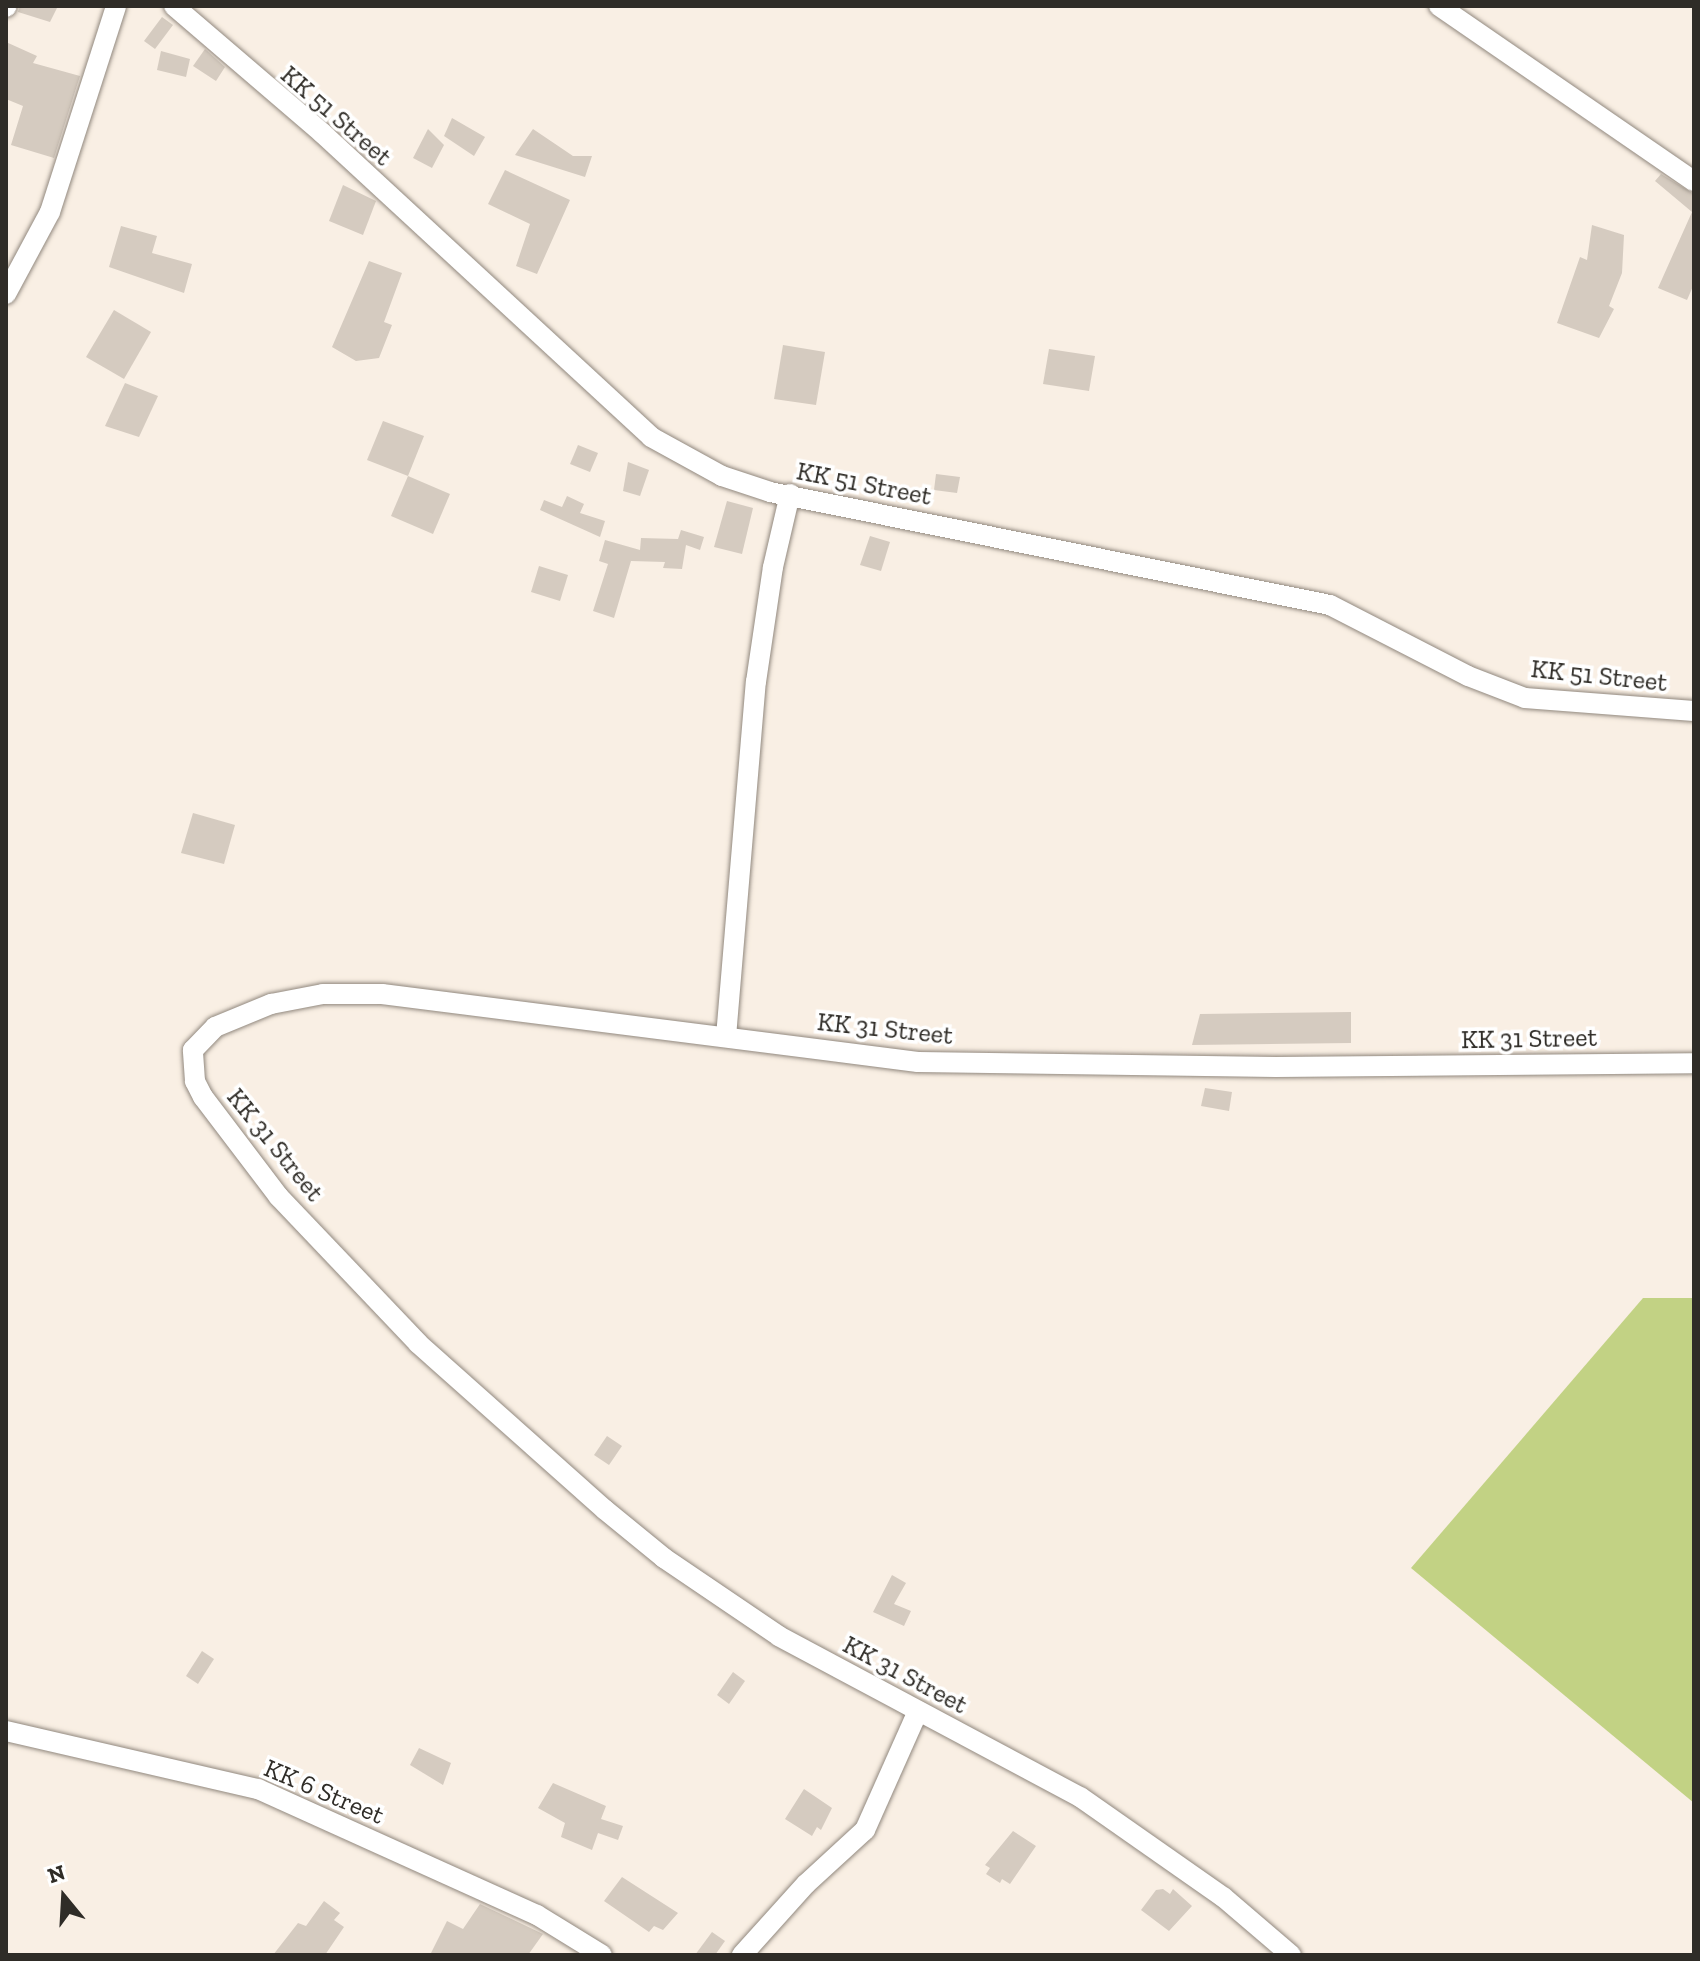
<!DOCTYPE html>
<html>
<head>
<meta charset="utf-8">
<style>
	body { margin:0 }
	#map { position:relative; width:1700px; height:1961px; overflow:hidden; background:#f9efe4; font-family:"Zilla Slab",serif }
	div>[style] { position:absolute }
	.green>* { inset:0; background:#c2d284 }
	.building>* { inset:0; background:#d5cbc0 }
	.roads { filter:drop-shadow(0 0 2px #91887e) drop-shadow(0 0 2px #91887e) }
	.street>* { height:20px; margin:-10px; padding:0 10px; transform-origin:10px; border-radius:10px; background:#fff }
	span { translate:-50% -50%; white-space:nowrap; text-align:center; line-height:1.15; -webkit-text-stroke:7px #fff; paint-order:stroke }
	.street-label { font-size:26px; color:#2f2c27 }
	.frame { position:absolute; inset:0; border:8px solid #2f2c27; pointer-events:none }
	.north { position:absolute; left:24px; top:1857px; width:80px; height:80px; -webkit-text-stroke:6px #fff; paint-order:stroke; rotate:342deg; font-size:22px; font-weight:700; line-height:32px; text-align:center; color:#2f2c27 }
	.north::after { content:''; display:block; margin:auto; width:28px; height:36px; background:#2f2c27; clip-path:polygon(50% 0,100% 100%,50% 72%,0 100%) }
</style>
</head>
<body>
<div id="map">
	<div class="green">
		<div style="clip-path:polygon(1643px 1298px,1694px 1298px,1694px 1803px,1411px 1568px)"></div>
	</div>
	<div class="building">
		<div style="clip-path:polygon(20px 6px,58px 6px,50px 22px,18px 12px)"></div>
		<div style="clip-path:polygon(162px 17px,173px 25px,155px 49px,144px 41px)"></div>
		<div style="clip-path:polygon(6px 42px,37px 56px,33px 63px,80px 76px,54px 158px,11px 145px,23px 106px,6px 99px)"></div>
		<div style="clip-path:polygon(205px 49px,225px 67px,216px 81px,193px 66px)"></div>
		<div style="clip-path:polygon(161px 51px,190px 59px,186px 77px,157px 70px)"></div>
		<div style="clip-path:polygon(452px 118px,485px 137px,474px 156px,444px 136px)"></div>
		<div style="clip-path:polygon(428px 129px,444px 145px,432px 168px,413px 158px)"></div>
		<div style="clip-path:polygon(533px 129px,573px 156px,592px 156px,585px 177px,515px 155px)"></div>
		<div style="clip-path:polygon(505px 170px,570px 200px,537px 274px,516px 266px,530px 224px,488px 204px)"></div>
		<div style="clip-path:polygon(1661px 174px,1694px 194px,1694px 284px,1687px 300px,1658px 288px,1692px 212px,1655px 181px)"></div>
		<div style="clip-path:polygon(343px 185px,376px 201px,363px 235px,329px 221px)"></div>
		<div style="clip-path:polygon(1592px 225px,1624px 235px,1622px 273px,1609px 306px,1614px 309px,1599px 338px,1557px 323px,1580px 257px,1587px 260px)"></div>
		<div style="clip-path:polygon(121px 226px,157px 236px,152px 253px,192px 264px,184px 293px,109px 267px)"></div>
		<div style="clip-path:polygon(369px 261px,402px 273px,384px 322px,392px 325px,379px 358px,356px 361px,332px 347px)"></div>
		<div style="clip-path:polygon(114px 310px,151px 332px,124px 379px,86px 357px)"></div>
		<div style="clip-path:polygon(783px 345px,825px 352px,816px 405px,774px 399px)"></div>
		<div style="clip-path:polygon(1049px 349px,1095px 356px,1089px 391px,1043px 384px)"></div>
		<div style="clip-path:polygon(125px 383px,158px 396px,139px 437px,105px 426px)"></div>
		<div style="clip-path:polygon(383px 421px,424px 436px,408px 476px,367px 460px)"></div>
		<div style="clip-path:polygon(578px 445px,598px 453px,590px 472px,570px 464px)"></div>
		<div style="clip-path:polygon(628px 462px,649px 470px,640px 496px,623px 491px)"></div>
		<div style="clip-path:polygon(936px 474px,960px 477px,957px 493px,934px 490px)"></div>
		<div style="clip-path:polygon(408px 476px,450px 494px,433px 534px,391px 516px)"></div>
		<div style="clip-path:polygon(567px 496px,584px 504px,580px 513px,605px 521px,600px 537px,540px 510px,544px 500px,562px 507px)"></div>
		<div style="clip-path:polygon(727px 501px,753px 508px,742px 554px,714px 547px)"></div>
		<div style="clip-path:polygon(681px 530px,704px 537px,700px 550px,686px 545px,682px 569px,663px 568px,665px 562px,631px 561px,614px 618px,593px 611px,608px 564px,599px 561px,605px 540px,640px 550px,641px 538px,678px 539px)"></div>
		<div style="clip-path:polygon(870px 536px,890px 542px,881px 571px,860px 565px)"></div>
		<div style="clip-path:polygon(539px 566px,568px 575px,560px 601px,531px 592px)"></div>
		<div style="clip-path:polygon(193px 813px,235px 825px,224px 864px,181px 853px)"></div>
		<div style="clip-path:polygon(1351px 1012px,1351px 1043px,1192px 1045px,1200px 1014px)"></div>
		<div style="clip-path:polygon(1205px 1088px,1232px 1092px,1229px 1111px,1201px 1106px)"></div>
		<div style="clip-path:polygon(607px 1436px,622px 1446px,609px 1465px,594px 1455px)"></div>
		<div style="clip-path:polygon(892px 1575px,906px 1583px,894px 1604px,911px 1611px,904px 1626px,873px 1612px)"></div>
		<div style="clip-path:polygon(202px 1651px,214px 1659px,198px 1684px,186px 1676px)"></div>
		<div style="clip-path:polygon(733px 1672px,745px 1681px,729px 1704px,717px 1695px)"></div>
		<div style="clip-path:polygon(419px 1748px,451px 1763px,443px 1785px,410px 1765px)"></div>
		<div style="clip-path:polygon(553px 1783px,606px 1806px,601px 1819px,623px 1826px,618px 1840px,598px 1833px,592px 1850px,561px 1837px,565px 1823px,538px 1808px)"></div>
		<div style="clip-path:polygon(804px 1789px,832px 1808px,821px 1830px,817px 1827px,812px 1836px,785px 1819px)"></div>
		<div style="clip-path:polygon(1013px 1831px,1036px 1846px,1010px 1884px,1002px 1879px,1000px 1883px,986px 1874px,990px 1868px,985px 1865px)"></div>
		<div style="clip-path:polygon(622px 1877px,678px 1913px,663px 1930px,654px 1926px,649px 1932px,604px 1901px)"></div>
		<div style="clip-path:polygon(1163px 1889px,1170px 1894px,1173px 1889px,1192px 1906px,1169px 1931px,1141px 1910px,1156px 1890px)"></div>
		<div style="clip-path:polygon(324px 1901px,340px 1913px,334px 1920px,344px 1927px,325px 1955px,273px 1955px,298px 1923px,306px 1926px)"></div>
		<div style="clip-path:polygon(480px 1904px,543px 1934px,528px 1955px,430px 1955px,447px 1921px,463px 1929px)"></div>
		<div style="clip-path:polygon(712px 1932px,725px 1941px,715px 1955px,695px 1955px)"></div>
	</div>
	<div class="roads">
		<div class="street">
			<div style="left:174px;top:6px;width:195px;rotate:40.6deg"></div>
			<div style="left:322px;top:133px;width:448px;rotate:42.7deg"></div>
			<div style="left:651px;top:437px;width:81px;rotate:28.8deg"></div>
			<div style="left:722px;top:476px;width:51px;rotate:18.4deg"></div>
			<div style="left:770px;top:492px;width:571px;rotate:11.41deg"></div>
			<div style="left:1330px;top:605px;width:155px;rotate:27.2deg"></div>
			<div style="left:1468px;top:676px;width:61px;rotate:21.1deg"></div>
			<div style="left:1525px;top:698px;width:169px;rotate:4.4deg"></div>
			<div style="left:1439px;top:6px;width:309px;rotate:34.5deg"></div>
			<div style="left:6px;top:7px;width:1px;rotate:-45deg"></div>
			<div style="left:6px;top:294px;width:93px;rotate:-61.8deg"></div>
			<div style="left:50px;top:212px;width:216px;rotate:-72.2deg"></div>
			<div style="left:726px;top:1037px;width:356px;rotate:-85.2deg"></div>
			<div style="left:756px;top:682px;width:116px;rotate:-81.6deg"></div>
			<div style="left:773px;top:567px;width:75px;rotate:-76.9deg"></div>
			<div style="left:6px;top:1731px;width:259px;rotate:13deg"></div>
			<div style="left:258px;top:1789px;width:306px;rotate:24.3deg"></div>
			<div style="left:537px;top:1915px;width:76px;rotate:31.6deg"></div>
			<div style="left:742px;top:1955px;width:96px;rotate:-48deg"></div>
			<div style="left:806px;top:1884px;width:80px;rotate:-42.5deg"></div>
			<div style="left:865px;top:1830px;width:130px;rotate:-66deg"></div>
			<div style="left:1291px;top:1955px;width:89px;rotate:-139.5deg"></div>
			<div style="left:1223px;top:1897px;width:174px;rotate:-145deg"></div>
			<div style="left:1080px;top:1797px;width:341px;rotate:-151.9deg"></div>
			<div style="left:779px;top:1636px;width:139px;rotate:-145.9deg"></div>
			<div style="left:664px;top:1558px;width:77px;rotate:-140.8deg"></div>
			<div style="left:604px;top:1509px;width:249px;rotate:-138.3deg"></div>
			<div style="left:418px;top:1343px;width:202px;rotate:-133.6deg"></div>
			<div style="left:279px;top:1197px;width:126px;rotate:-127.2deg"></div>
			<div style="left:203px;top:1097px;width:18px;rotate:-117deg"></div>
			<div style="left:195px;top:1081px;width:31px;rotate:-94deg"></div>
			<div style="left:193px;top:1050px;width:32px;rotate:-46deg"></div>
			<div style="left:215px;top:1027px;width:61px;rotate:-22.3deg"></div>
			<div style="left:271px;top:1004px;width:53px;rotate:-10.9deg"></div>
			<div style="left:323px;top:994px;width:59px"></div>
			<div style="left:382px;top:994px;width:540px;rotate:7.23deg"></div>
			<div style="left:918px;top:1062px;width:358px;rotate:0.8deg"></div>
			<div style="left:1276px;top:1067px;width:418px;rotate:-0.5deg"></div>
		</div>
	</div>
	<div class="street-label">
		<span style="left:336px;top:116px;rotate:41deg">KK 51 Street</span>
		<span style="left:864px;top:484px;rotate:11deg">KK 51 Street</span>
		<span style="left:1599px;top:676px;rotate:6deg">KK 51 Street</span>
		<span style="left:885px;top:1029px;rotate:6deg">KK 31 Street</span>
		<span style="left:1529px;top:1039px;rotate:-1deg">KK 31 Street</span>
		<span style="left:275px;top:1145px;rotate:51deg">KK 31 Street</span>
		<span style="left:905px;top:1675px;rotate:28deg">KK 31 Street</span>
		<span style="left:324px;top:1792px;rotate:23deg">KK 6 Street</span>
	</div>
	<div class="frame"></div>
	<div class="north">N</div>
</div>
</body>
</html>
